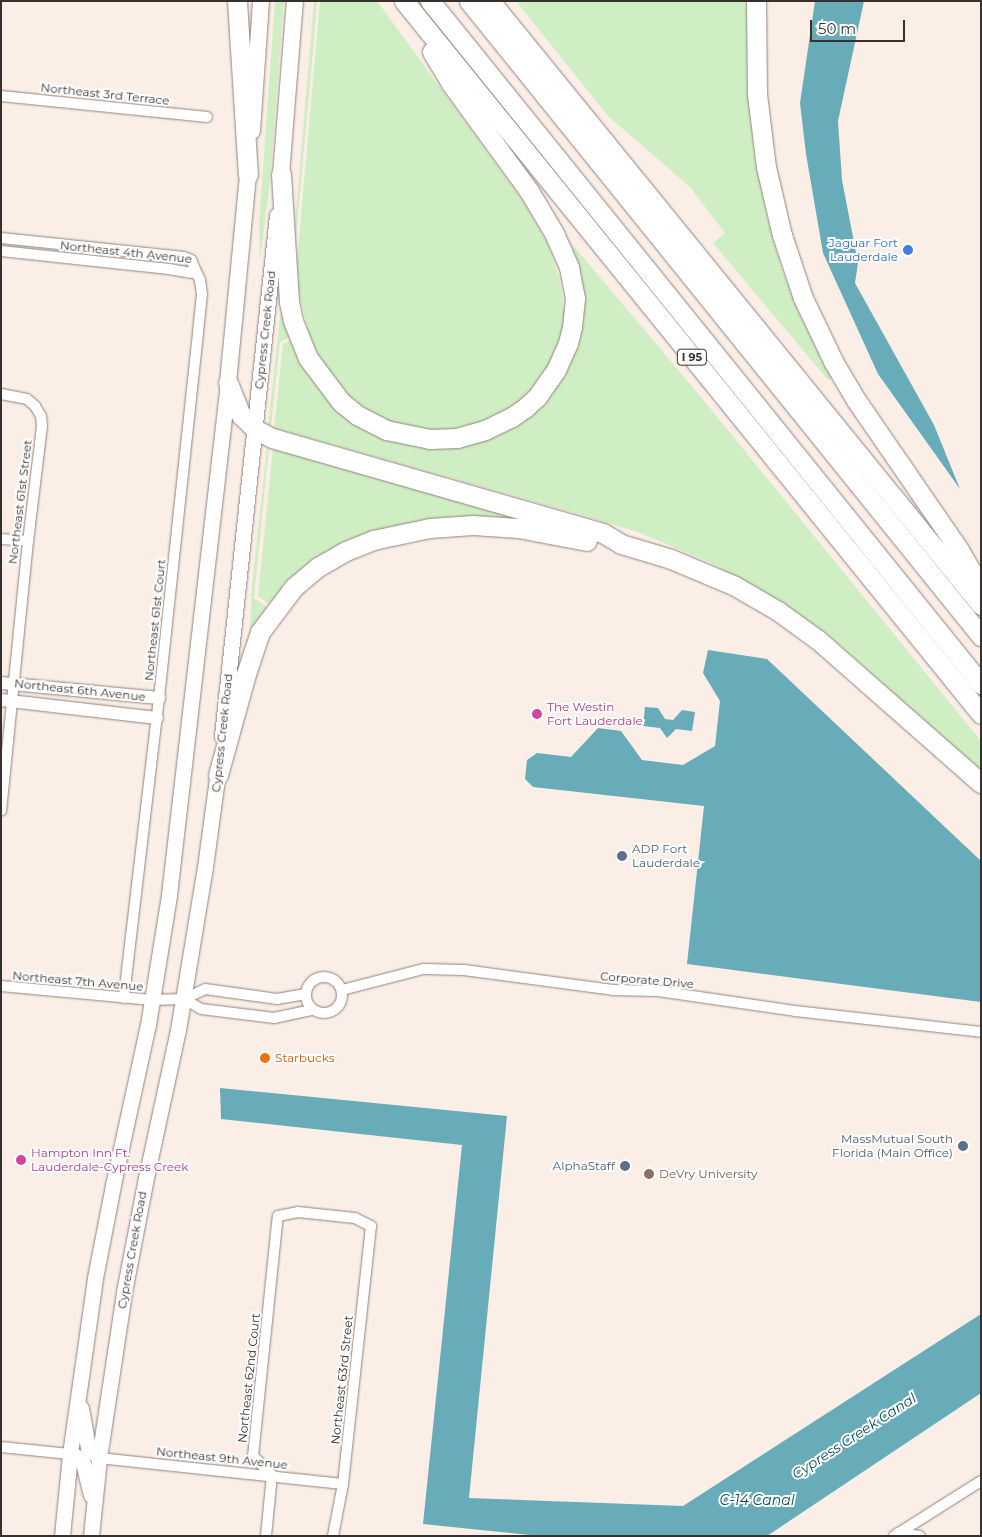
<!DOCTYPE html>
<html>
<head>
<meta charset="utf-8">
<style>
	body { margin:0 }
	#map { position:relative; width:982px; height:1537px; overflow:hidden; background:#fbeee7; font-family:Montserrat,sans-serif }
	div>[style] { position:absolute }
	.green>* { inset:0; background:#d0eec3 }
	.water>* { inset:0; background:#67acb8 }
	.roads { filter:drop-shadow(0 0 1px #8f837d) drop-shadow(0 0 1px #8f837d) }
	.minor>* { height:10px; margin:-5px; padding:0 5px; transform-origin:5px; border-radius:5px; background:#fff }
	.minor>.ring { margin:-5px; padding:0; box-sizing:content-box; background:none; border:10px solid #fff; border-radius:50% }
	.tertiary>* { height:12px; margin:-6px; padding:0 6px; transform-origin:6px; border-radius:6px; background:#fff }
	.secondary>* { height:15px; margin:-7.5px; padding:0 7.5px; transform-origin:7.5px; border-radius:7.5px; background:#fff }
	.primary>* { height:16px; margin:-8px; padding:0 8px; transform-origin:8px; border-radius:8px; background:#fff }
	.motorway>* { height:19px; margin:-9.5px; padding:0 9.5px; transform-origin:9.5px; border-radius:9.5px; background:#fff }
	.dots>* { width:14px; height:14px; translate:-50% -50%; box-sizing:border-box; border:2px solid #fff; border-radius:50% }
	span { translate:-50% -50%; white-space:nowrap; text-align:center; line-height:1.15; -webkit-text-stroke:4px #fff; paint-order:stroke }
	.shield-label span { padding:1px 4px; background:#fff; border:1px solid; border-radius:4px; -webkit-text-stroke-width:0 }
	.shield-label { font-size:11px; color:#36312f; font-weight:700 }
	.street-label { font-size:12px; color:#36312f }
	.shop-label { font-size:12px; color:#366cbe }
	.right { translate:-100% -50%; text-align:right }
	.hotel-label { font-size:12px; color:#b23c85 }
	.left { translate:0 -50%; text-align:left }
	.service-label { font-size:12px; color:#4e5e75 }
	.food-label { font-size:12px; color:#c56008 }
	.education-label { font-size:12px; color:#785e54 }
	.water-label { font-size:14px; color:#0c4c54; font-style:italic }
	.frame { position:absolute; inset:0; border:2px solid #36312f; pointer-events:none }
	.scale { position:absolute; left:810px; top:20px; width:95px; height:22px; box-sizing:border-box; border:2px solid #36312f; border-top:0; padding-left:6px; font-size:15px; line-height:18px; white-space:nowrap; color:#36312f; -webkit-text-stroke:4px #fff; paint-order:stroke }
</style>
</head>
<body>
<div id="map">
	<div class="green">
		<div style="clip-path:polygon(275px 1px,284px 1px,269px 190px,260px 261px,259px 224px)"></div>
		<div style="clip-path:polygon(314px 1px,317px 1px,313px 52px,294px 256px,296px 297px,305px 330px,303px 331px,293px 287px,292px 260px)"></div>
		<div style="clip-path:polygon(320px 1px,377px 1px,523px 201px,547px 242px,560px 280px,565px 315px,562px 342px,536px 388px,515px 406px,494px 419px,442px 432px,394px 425px,371px 415px,350px 400px,331px 380px,305px 335px,309px 333px,298px 289px,297px 262px)"></div>
		<div style="clip-path:polygon(516px 1px,747px 1px,747px 71px,750px 116px,755px 160px,767px 217px,783px 273px,799px 313px,832px 378px,828px 380px,713px 243px,725px 233px,690px 187px,608px 116px)"></div>
		<div style="clip-path:polygon(571px 243px,701px 397px,981px 741px,981px 771px,826px 633px,769px 595px,709px 562px,638px 532px,585px 516px,274px 428px,283px 344px,293px 339px,332px 401px,436px 446px,552px 387px,579px 275px)"></div>
		<div style="clip-path:polygon(281px 308px,292px 336px,280px 342px,271px 427px,268px 426px)"></div>
		<div style="clip-path:polygon(267px 447px,269px 447px,254px 598px,268px 608px,254px 632px,250px 632px,252px 585px)"></div>
		<div style="clip-path:polygon(273px 448px,538px 521px,388px 528px,270px 605px,258px 596px)"></div>
	</div>
	<div class="water">
		<div style="clip-path:polygon(815px 1px,864px 1px,838px 121px,842px 180px,858px 263px,855px 283px,934px 425px,960px 489px,878px 374px,823px 253px,806px 154px,800px 103px)"></div>
		<div style="clip-path:polygon(708px 650px,767px 659px,981px 861px,981px 1002px,687px 964px,704px 806px,533px 787px,525px 779px,527px 760px,537px 753px,571px 757px,598px 728px,621px 731px,642px 760px,683px 765px,715px 746px,720px 701px,703px 673px)"></div>
		<div style="clip-path:polygon(645px 707px,658px 708px,665px 719px,673px 720px,682px 710px,695px 712px,692px 731px,676px 729px,667px 738px,660px 728px,643px 726px)"></div>
		<div style="clip-path:polygon(220px 1088px,507px 1116px,469px 1498px,683px 1506px,981px 1314px,981px 1393px,767px 1536px,540px 1536px,423px 1524px,462px 1145px,221px 1119px)"></div>
	</div>
	<div class="roads">
		<div class="minor">
			<div style="left:1px;top:96px;width:207px;rotate:5.8deg"></div>
			<div style="left:1px;top:238px;width:184px;rotate:5.9deg"></div>
			<div style="left:184px;top:257px;width:8px;rotate:23deg"></div>
			<div style="left:191px;top:260px;width:22px;rotate:66deg"></div>
			<div style="left:200px;top:280px;width:14px;rotate:82deg"></div>
			<div style="left:202px;top:294px;width:39px;rotate:96deg"></div>
			<div style="left:198px;top:333px;width:367px;rotate:96.1deg"></div>
			<div style="left:159px;top:698px;width:302px;rotate:96.7deg"></div>
			<div style="left:1px;top:251px;width:169px;rotate:6.1deg"></div>
			<div style="left:169px;top:269px;width:27px;rotate:10deg"></div>
			<div style="left:1px;top:394px;width:26px;rotate:11deg"></div>
			<div style="left:27px;top:399px;width:11px;rotate:41deg"></div>
			<div style="left:35px;top:406px;width:12px;rotate:59deg"></div>
			<div style="left:41px;top:416px;width:10px;rotate:84deg"></div>
			<div style="left:42px;top:426px;width:116px;rotate:96.9deg"></div>
			<div style="left:28px;top:541px;width:271px;rotate:95.7deg"></div>
			<div style="left:1px;top:539px;width:27px;rotate:4deg"></div>
			<div class="ring" style="left:306px;top:977px;width:26px;height:26px"></div>
			<div style="left:1px;top:986px;width:152px;rotate:5.3deg"></div>
			<div style="left:152px;top:1000px;width:32px;rotate:-2deg"></div>
			<div style="left:184px;top:999px;width:23px;rotate:-25deg"></div>
			<div style="left:205px;top:989px;width:73px;rotate:7.9deg"></div>
			<div style="left:277px;top:999px;width:29px;rotate:-10deg"></div>
			<div style="left:342px;top:990px;width:84px;rotate:-14.5deg"></div>
			<div style="left:423px;top:969px;width:41px;rotate:1.4deg"></div>
			<div style="left:464px;top:970px;width:150px;rotate:7.6deg"></div>
			<div style="left:613px;top:990px;width:45px;rotate:1.3deg"></div>
			<div style="left:658px;top:991px;width:138px;rotate:8.3deg"></div>
			<div style="left:795px;top:1011px;width:187px;rotate:6.4deg"></div>
			<div style="left:184px;top:999px;width:20px;rotate:30deg"></div>
			<div style="left:201px;top:1009px;width:74px;rotate:7deg"></div>
			<div style="left:274px;top:1018px;width:40px;rotate:-12deg"></div>
			<div style="left:1px;top:1447px;width:69px;rotate:5.8deg"></div>
			<div style="left:99px;top:1458px;width:245px;rotate:6.1deg"></div>
			<div style="left:898px;top:1533px;width:22px;rotate:8deg"></div>
			<div style="left:266px;top:1536px;width:61px;rotate:-84.4deg"></div>
			<div style="left:272px;top:1475px;width:27px;rotate:-135deg"></div>
			<div style="left:253px;top:1456px;width:241px;rotate:-84.1deg"></div>
			<div style="left:278px;top:1216px;width:20px;rotate:-11deg"></div>
			<div style="left:298px;top:1212px;width:57px;rotate:6deg"></div>
			<div style="left:355px;top:1218px;width:18px;rotate:27deg"></div>
			<div style="left:371px;top:1226px;width:260px;rotate:96.2deg"></div>
			<div style="left:343px;top:1484px;width:53px;rotate:100.9deg"></div>
			<div style="left:894px;top:1536px;width:103px;rotate:-32.3deg"></div>
		</div>
		<div class="tertiary">
			<div style="left:1px;top:683px;width:159px;rotate:5.4deg"></div>
			<div style="left:1px;top:700px;width:157px;rotate:6.6deg"></div>
		</div>
		<div class="secondary">
			<div style="left:222px;top:736px;width:524px;rotate:-83.97deg"></div>
			<div style="left:81px;top:1408px;width:40px;rotate:80deg"></div>
			<div style="left:88px;top:1447px;width:16px;rotate:45deg"></div>
			<div style="left:70px;top:1454px;width:8px;rotate:23deg"></div>
			<div style="left:77px;top:1457px;width:8px;rotate:45deg"></div>
			<div style="left:83px;top:1463px;width:33px;rotate:76deg"></div>
			<div style="left:62px;top:1536px;width:82px;rotate:-84.4deg"></div>
			<div style="left:70px;top:1454px;width:178px;rotate:-81.9deg"></div>
			<div style="left:95px;top:1278px;width:95px;rotate:-79deg"></div>
			<div style="left:113px;top:1185px;width:164px;rotate:-77.7deg"></div>
			<div style="left:148px;top:1025px;width:132px;rotate:-80.8deg"></div>
			<div style="left:169px;top:895px;width:515px;rotate:-83.43deg"></div>
			<div style="left:91px;top:1536px;width:78px;rotate:-84.1deg"></div>
			<div style="left:99px;top:1458px;width:168px;rotate:-81.4deg"></div>
			<div style="left:124px;top:1292px;width:121px;rotate:-79.1deg"></div>
			<div style="left:147px;top:1173px;width:146px;rotate:-77.8deg"></div>
			<div style="left:178px;top:1030px;width:165px;rotate:-80.6deg"></div>
			<div style="left:205px;top:867px;width:104px;rotate:-82.3deg"></div>
		</div>
		<div class="primary">
			<div style="left:252px;top:131px;width:130px;rotate:-86deg"></div>
			<div style="left:281px;top:174px;width:174px;rotate:-85.4deg"></div>
			<div style="left:228px;top:383px;width:221px;rotate:-84.5deg"></div>
		</div>
		<div class="motorway">
			<div style="left:237px;top:1px;width:174px;rotate:86.4deg"></div>
			<div style="left:404px;top:1px;width:917px;rotate:51.02deg"></div>
			<div style="left:430px;top:1px;width:878px;rotate:51.11deg"></div>
			<div style="left:469px;top:1px;width:816px;rotate:51.12deg"></div>
			<div style="left:490px;top:1px;width:778px;rotate:50.89deg"></div>
			<div style="left:756px;top:1px;width:93px;rotate:89.4deg"></div>
			<div style="left:757px;top:94px;width:74px;rotate:83deg"></div>
			<div style="left:766px;top:167px;width:70px;rotate:76.8deg"></div>
			<div style="left:782px;top:235px;width:66px;rotate:71.6deg"></div>
			<div style="left:803px;top:298px;width:70px;rotate:64.5deg"></div>
			<div style="left:833px;top:361px;width:45px;rotate:59.5deg"></div>
			<div style="left:856px;top:400px;width:182px;rotate:55.5deg"></div>
			<div style="left:959px;top:550px;width:44px;rotate:59.9deg"></div>
			<div style="left:281px;top:174px;width:128px;rotate:86.4deg"></div>
			<div style="left:289px;top:302px;width:19px;rotate:78deg"></div>
			<div style="left:293px;top:321px;width:40px;rotate:68deg"></div>
			<div style="left:308px;top:358px;width:55px;rotate:53.1deg"></div>
			<div style="left:341px;top:402px;width:21px;rotate:39deg"></div>
			<div style="left:357px;top:415px;width:33px;rotate:27deg"></div>
			<div style="left:386px;top:430px;width:45px;rotate:11.6deg"></div>
			<div style="left:430px;top:439px;width:27px;rotate:-2deg"></div>
			<div style="left:457px;top:438px;width:29px;rotate:-16deg"></div>
			<div style="left:485px;top:430px;width:30px;rotate:-26deg"></div>
			<div style="left:512px;top:417px;width:16px;rotate:-35deg"></div>
			<div style="left:525px;top:408px;width:16px;rotate:-43deg"></div>
			<div style="left:537px;top:397px;width:33px;rotate:-55deg"></div>
			<div style="left:556px;top:370px;width:30px;rotate:-66deg"></div>
			<div style="left:568px;top:343px;width:16px;rotate:-76deg"></div>
			<div style="left:572px;top:327px;width:29px;rotate:-84deg"></div>
			<div style="left:575px;top:298px;width:32px;rotate:-101deg"></div>
			<div style="left:569px;top:267px;width:37px;rotate:-114deg"></div>
			<div style="left:554px;top:233px;width:49px;rotate:-120.8deg"></div>
			<div style="left:529px;top:191px;width:131px;rotate:-126deg"></div>
			<div style="left:452px;top:85px;width:39px;rotate:-121deg"></div>
			<div style="left:228px;top:383px;width:35px;rotate:68deg"></div>
			<div style="left:241px;top:415px;width:20px;rotate:45deg"></div>
			<div style="left:255px;top:429px;width:19px;rotate:28deg"></div>
			<div style="left:272px;top:438px;width:344px;rotate:16deg"></div>
			<div style="left:603px;top:533px;width:21px;rotate:31deg"></div>
			<div style="left:621px;top:544px;width:52px;rotate:16.7deg"></div>
			<div style="left:671px;top:559px;width:69px;rotate:22.9deg"></div>
			<div style="left:735px;top:586px;width:50px;rotate:30.2deg"></div>
			<div style="left:778px;top:611px;width:49px;rotate:35.9deg"></div>
			<div style="left:818px;top:640px;width:217px;rotate:41.3deg"></div>
			<div style="left:218px;top:775px;width:105px;rotate:-74.5deg"></div>
			<div style="left:246px;top:674px;width:44px;rotate:-71.6deg"></div>
			<div style="left:260px;top:632px;width:56px;rotate:-52.9deg"></div>
			<div style="left:294px;top:587px;width:31px;rotate:-40deg"></div>
			<div style="left:318px;top:567px;width:32px;rotate:-30deg"></div>
			<div style="left:346px;top:551px;width:29px;rotate:-22deg"></div>
			<div style="left:373px;top:540px;width:58px;rotate:-11.9deg"></div>
			<div style="left:430px;top:528px;width:43px;rotate:-4deg"></div>
			<div style="left:473px;top:525px;width:45px;rotate:3.8deg"></div>
			<div style="left:518px;top:528px;width:70px;rotate:10.7deg"></div>
		</div>
	</div>
	<div class="dots">
		<div style="left:908px;top:250px;background:#3f7fe0"></div>
		<div style="left:537px;top:714px;background:#d1479c"></div>
		<div style="left:622px;top:856px;background:#5c6f8a"></div>
		<div style="left:265px;top:1058px;background:#e8710a"></div>
		<div style="left:963px;top:1146px;background:#5c6f8a"></div>
		<div style="left:21px;top:1160px;background:#d1479c"></div>
		<div style="left:625px;top:1166px;background:#5c6f8a"></div>
		<div style="left:649px;top:1174px;background:#8d6e63"></div>
	</div>
	<div class="shield-label">
		<span style="left:692px;top:357px">I 95</span>
	</div>
	<div class="street-label">
		<span style="left:105px;top:94px;rotate:6deg">Northeast 3rd Terrace</span>
		<span style="left:126px;top:252px;rotate:6deg">Northeast 4th Avenue</span>
		<span style="left:265px;top:330px;rotate:-84deg">Cypress Creek Road</span>
		<span style="left:20px;top:502px;rotate:-83deg">Northeast 61st Street</span>
		<span style="left:155px;top:620px;rotate:-84deg">Northeast 61st Court</span>
		<span style="left:80px;top:690px;rotate:6deg">Northeast 6th Avenue</span>
		<span style="left:222px;top:733px;rotate:-84deg">Cypress Creek Road</span>
		<span style="left:647px;top:980px;rotate:5deg">Corporate Drive</span>
		<span style="left:78px;top:981px;rotate:5deg">Northeast 7th Avenue</span>
		<span style="left:132px;top:1250px;rotate:-80deg">Cypress Creek Road</span>
		<span style="left:249px;top:1378px;rotate:-84deg">Northeast 62nd Court</span>
		<span style="left:342px;top:1380px;rotate:-84deg">Northeast 63rd Street</span>
		<span style="left:222px;top:1458px;rotate:6deg">Northeast 9th Avenue</span>
	</div>
	<div class="shop-label">
		<span class="right" style="left:898px;top:250px">Jaguar Fort<br>Lauderdale</span>
	</div>
	<div class="hotel-label">
		<span class="left" style="left:547px;top:714px">The Westin<br>Fort Lauderdale</span>
		<span class="left" style="left:31px;top:1160px">Hampton Inn Ft.<br>Lauderdale-Cypress Creek</span>
	</div>
	<div class="service-label">
		<span class="left" style="left:632px;top:856px">ADP Fort<br>Lauderdale</span>
		<span class="right" style="left:953px;top:1146px">MassMutual South<br>Florida (Main Office)</span>
		<span class="right" style="left:615px;top:1166px">AlphaStaff</span>
	</div>
	<div class="food-label">
		<span class="left" style="left:275px;top:1058px">Starbucks</span>
	</div>
	<div class="education-label">
		<span class="left" style="left:659px;top:1174px">DeVry University</span>
	</div>
	<div class="water-label">
		<span style="left:854px;top:1436px;rotate:-33deg">Cypress Creek Canal</span>
		<span style="left:757px;top:1500px">C-14 Canal</span>
	</div>
	<div class="frame"></div>
	<div class="scale">50 m</div>
</div>
</body>
</html>
